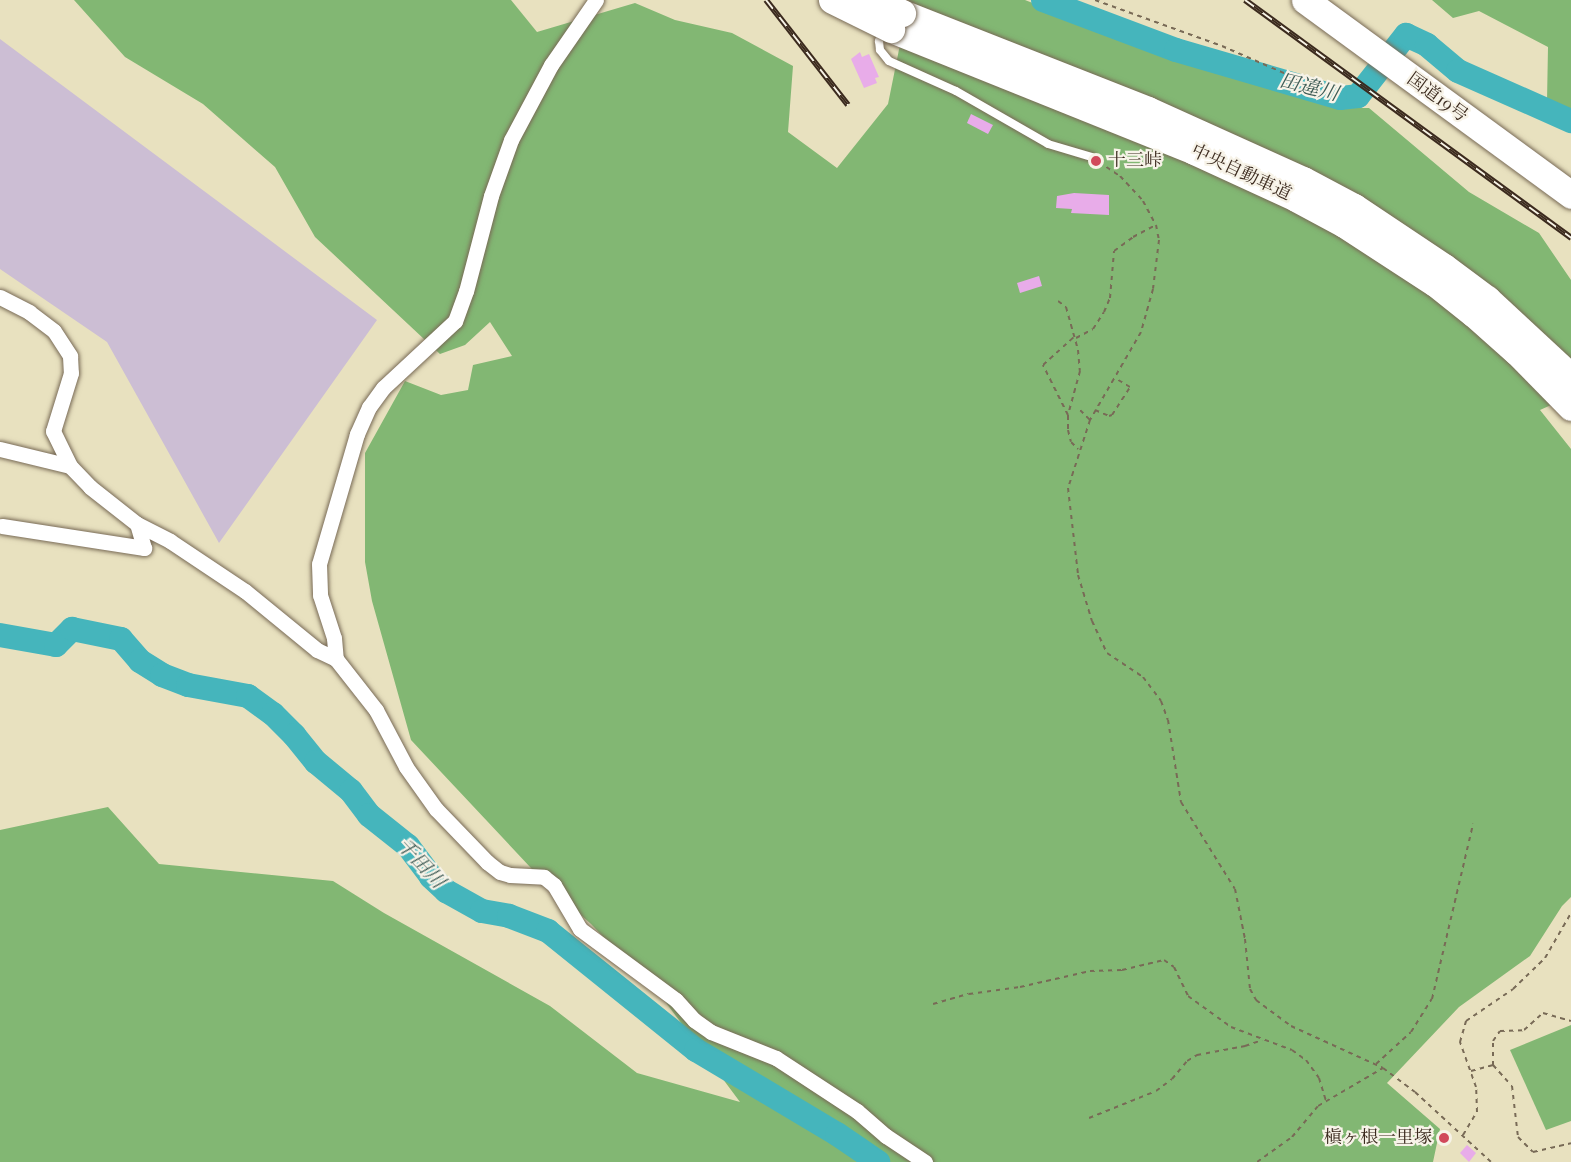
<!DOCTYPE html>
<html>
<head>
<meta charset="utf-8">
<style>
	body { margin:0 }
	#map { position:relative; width:1571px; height:1162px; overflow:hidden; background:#e8e1bf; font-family:"IM FELL French Canon","Noto Serif JP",serif }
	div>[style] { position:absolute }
	.industrial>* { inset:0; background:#ccbed4 }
	.forest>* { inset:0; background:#82b773 }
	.river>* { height:24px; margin:-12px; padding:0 12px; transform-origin:12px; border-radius:12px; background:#45b5bc }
	.building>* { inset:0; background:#e8ace9 }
	.path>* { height:2px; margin-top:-1px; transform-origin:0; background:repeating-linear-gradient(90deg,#786a56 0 4.5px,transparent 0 9px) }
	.roads { filter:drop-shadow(0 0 2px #786a56) drop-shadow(0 0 2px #786a56) }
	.lane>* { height:8px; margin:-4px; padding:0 4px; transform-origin:4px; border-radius:4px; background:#fff }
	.street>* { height:15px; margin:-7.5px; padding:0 7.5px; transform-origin:7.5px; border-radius:7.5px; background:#fff }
	.highway>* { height:27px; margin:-13.5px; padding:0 13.5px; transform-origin:13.5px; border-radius:13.5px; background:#fff }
	.rail>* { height:6px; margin-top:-3px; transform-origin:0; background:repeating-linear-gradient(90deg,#f7f3e8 0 11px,#3b2a1e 0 22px); box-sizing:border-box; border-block:2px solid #3b2a1e }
	.bridges { filter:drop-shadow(0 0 2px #786a56) drop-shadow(0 0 2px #786a56) }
	.highway-bridge>* { height:27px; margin:-13.5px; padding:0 13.5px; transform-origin:13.5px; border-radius:13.5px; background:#fff }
	.dots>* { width:16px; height:16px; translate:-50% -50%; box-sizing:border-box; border:3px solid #f7f3e8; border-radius:50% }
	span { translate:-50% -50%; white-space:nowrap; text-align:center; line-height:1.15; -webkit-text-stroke:4.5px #f7f3e8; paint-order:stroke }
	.street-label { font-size:18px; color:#3b2a1e }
	.poi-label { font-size:18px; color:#3b2a1e }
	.left { translate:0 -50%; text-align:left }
	.right { translate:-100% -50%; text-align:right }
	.water-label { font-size:20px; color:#3e5b55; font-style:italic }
</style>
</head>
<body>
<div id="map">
	<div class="industrial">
		<div style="clip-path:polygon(0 39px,377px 320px,219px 543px,107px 342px,0 269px)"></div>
	</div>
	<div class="forest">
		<div style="clip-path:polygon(74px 0,511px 0,537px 32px,635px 3px,675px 20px,732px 33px,793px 66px,788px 132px,837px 168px,888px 104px,909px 0,1025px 0,1177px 60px,1345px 108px,1369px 108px,1469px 192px,1539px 233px,1571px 280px,1571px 396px,1540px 410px,1571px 449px,1571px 897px,1562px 906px,1530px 956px,1459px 1007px,1387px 1083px,1440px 1129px,1433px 1162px,0 1162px,0 830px,108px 807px,159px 864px,333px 881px,384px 913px,550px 1006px,637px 1073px,740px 1102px,664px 1000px,591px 924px,546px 884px,411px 740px,372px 601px,365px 562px,365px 453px,405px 381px,441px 395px,468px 390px,473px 365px,512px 356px,490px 322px,465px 345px,440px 354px,315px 237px,275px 167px,203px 104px,125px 57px)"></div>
		<div style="clip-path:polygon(1432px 0,1571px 0,1571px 112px,1547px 101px,1548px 47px,1479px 11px,1453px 18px)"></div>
		<div style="clip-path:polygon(1571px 1025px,1571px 1121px,1546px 1130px,1510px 1050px)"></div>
	</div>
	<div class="river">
		<div style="left:1043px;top:0;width:142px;rotate:20.6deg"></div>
		<div style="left:1176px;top:50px;width:171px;rotate:16.3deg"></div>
		<div style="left:1340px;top:98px;width:18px;rotate:-6deg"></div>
		<div style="left:1358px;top:96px;width:78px;rotate:-51.8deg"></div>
		<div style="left:1406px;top:35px;width:23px;rotate:25deg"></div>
		<div style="left:1427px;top:45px;width:40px;rotate:40deg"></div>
		<div style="left:1458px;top:71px;width:124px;rotate:23.9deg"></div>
		<div style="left:0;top:635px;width:57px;rotate:10.1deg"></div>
		<div style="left:56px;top:645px;width:23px;rotate:-45deg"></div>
		<div style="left:72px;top:629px;width:50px;rotate:11.5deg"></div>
		<div style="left:121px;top:639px;width:29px;rotate:49deg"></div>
		<div style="left:140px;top:661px;width:26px;rotate:32deg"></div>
		<div style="left:162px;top:675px;width:28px;rotate:21deg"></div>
		<div style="left:188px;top:685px;width:61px;rotate:10.4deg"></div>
		<div style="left:248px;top:696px;width:31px;rotate:36deg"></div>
		<div style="left:273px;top:714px;width:30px;rotate:45deg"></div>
		<div style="left:294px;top:735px;width:35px;rotate:51deg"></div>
		<div style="left:316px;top:762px;width:45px;rotate:39.6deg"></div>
		<div style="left:351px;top:791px;width:30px;rotate:53deg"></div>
		<div style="left:369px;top:815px;width:50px;rotate:38.5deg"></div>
		<div style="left:408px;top:846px;width:39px;rotate:53deg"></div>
		<div style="left:431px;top:877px;width:21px;rotate:43deg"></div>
		<div style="left:446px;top:891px;width:41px;rotate:29.1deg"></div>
		<div style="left:482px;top:911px;width:27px;rotate:10deg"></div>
		<div style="left:509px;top:916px;width:42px;rotate:21deg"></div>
		<div style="left:548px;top:931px;width:190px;rotate:38.8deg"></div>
		<div style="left:696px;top:1050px;width:164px;rotate:30.8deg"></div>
		<div style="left:837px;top:1134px;width:50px;rotate:34.3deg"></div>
	</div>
	<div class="building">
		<div style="clip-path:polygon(860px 52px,862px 57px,869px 54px,879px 77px,875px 78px,877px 83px,864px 88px,851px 59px)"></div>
		<div style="clip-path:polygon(971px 114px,993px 125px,988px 134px,967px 123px)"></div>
		<div style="clip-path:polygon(1074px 193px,1109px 195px,1109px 215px,1071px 213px,1072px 209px,1056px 208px,1057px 196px)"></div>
		<div style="clip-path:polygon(1039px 276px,1042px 286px,1020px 293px,1017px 283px)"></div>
		<div style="clip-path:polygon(1467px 1145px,1476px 1153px,1469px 1162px,1460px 1153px)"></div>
	</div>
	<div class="path">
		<div style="left:1095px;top:0;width:135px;rotate:19.9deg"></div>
		<div style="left:1222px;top:46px;width:85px;rotate:23.6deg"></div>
		<div style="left:1099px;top:162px;width:25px;rotate:34deg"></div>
		<div style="left:1120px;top:176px;width:34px;rotate:47deg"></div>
		<div style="left:1143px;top:201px;width:27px;rotate:62deg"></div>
		<div style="left:1156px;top:225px;width:15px;rotate:79deg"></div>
		<div style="left:1159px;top:240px;width:49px;rotate:97deg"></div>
		<div style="left:1153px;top:289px;width:45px;rotate:105.6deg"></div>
		<div style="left:1141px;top:332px;width:102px;rotate:120.1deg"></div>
		<div style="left:1090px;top:420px;width:71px;rotate:107.9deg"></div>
		<div style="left:1068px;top:488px;width:88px;rotate:83.4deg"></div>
		<div style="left:1078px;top:575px;width:48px;rotate:73.1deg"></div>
		<div style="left:1092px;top:621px;width:35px;rotate:65deg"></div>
		<div style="left:1107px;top:653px;width:43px;rotate:33.7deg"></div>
		<div style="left:1143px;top:677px;width:30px;rotate:53deg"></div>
		<div style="left:1161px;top:701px;width:20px;rotate:70deg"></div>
		<div style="left:1168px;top:720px;width:83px;rotate:81deg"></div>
		<div style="left:1181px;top:802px;width:102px;rotate:58.2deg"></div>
		<div style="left:1235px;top:889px;width:51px;rotate:78.7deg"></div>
		<div style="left:1245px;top:939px;width:50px;rotate:84.3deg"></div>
		<div style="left:1250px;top:989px;width:13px;rotate:61deg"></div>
		<div style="left:1256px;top:1000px;width:44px;rotate:36.6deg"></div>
		<div style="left:1291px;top:1026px;width:101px;rotate:24.5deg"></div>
		<div style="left:1383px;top:1068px;width:40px;rotate:37deg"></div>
		<div style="left:1415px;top:1092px;width:103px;rotate:42.6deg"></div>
		<div style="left:1058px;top:301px;width:10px;rotate:37deg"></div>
		<div style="left:1066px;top:307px;width:45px;rotate:74.4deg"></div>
		<div style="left:1078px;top:350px;width:21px;rotate:85deg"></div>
		<div style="left:1080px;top:371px;width:46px;rotate:105.3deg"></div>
		<div style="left:1068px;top:415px;width:15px;rotate:90deg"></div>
		<div style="left:1068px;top:430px;width:12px;rotate:76deg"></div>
		<div style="left:1071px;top:442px;width:10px;rotate:45deg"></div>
		<div style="left:1076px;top:338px;width:19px;rotate:-28deg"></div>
		<div style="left:1093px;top:329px;width:20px;rotate:-57deg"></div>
		<div style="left:1104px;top:312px;width:15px;rotate:-67deg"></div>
		<div style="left:1110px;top:298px;width:47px;rotate:-85.1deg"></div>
		<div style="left:1114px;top:251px;width:24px;rotate:-36deg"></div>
		<div style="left:1133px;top:237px;width:26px;rotate:-28deg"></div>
		<div style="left:1080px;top:410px;width:14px;rotate:45deg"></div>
		<div style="left:1095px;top:410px;width:15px;rotate:23deg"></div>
		<div style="left:1109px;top:416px;width:3px;rotate:-18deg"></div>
		<div style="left:1112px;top:415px;width:33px;rotate:-57deg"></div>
		<div style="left:1130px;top:387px;width:17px;rotate:-149deg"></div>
		<div style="left:1068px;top:415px;width:56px;rotate:-116.6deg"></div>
		<div style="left:1043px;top:365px;width:43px;rotate:-42.2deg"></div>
		<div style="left:933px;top:1004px;width:37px;rotate:-16deg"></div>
		<div style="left:969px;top:994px;width:51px;rotate:-7.8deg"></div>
		<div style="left:1020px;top:987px;width:72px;rotate:-12.9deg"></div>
		<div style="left:1090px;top:971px;width:32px;rotate:-2deg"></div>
		<div style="left:1122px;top:970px;width:43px;rotate:-13.4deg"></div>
		<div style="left:1164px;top:960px;width:12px;rotate:35deg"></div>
		<div style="left:1174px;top:967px;width:32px;rotate:64deg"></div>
		<div style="left:1188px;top:996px;width:53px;rotate:35.8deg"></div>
		<div style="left:1231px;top:1027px;width:65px;rotate:20.7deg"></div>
		<div style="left:1292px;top:1050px;width:17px;rotate:36deg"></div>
		<div style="left:1306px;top:1060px;width:22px;rotate:54deg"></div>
		<div style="left:1319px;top:1078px;width:24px;rotate:73deg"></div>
		<div style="left:1376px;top:1064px;width:47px;rotate:-42.4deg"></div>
		<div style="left:1411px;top:1032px;width:39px;rotate:-58deg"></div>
		<div style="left:1432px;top:999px;width:180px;rotate:-76.8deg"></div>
		<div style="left:1493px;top:1065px;width:24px;rotate:-90deg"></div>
		<div style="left:1493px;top:1041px;width:12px;rotate:-55deg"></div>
		<div style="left:1500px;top:1031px;width:24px;rotate:-2deg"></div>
		<div style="left:1524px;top:1030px;width:25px;rotate:-42deg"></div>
		<div style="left:1543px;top:1013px;width:29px;rotate:16deg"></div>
		<div style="left:1471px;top:1071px;width:23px;rotate:-15deg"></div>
		<div style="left:1493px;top:1065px;width:28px;rotate:48deg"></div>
		<div style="left:1512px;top:1086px;width:51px;rotate:83.3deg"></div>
		<div style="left:1518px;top:1137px;width:21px;rotate:45deg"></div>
		<div style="left:1533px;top:1152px;width:39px;rotate:-13deg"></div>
		<div style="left:1089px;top:1118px;width:72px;rotate:-21.9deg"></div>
		<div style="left:1156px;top:1091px;width:20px;rotate:-37deg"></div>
		<div style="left:1172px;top:1079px;width:23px;rotate:-50deg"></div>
		<div style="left:1187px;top:1061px;width:12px;rotate:-31deg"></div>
		<div style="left:1197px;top:1055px;width:49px;rotate:-10.6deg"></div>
		<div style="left:1245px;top:1046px;width:18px;rotate:-19deg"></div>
		<div style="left:1463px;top:1135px;width:27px;rotate:-59deg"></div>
		<div style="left:1477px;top:1112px;width:25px;rotate:-92deg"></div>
		<div style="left:1476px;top:1087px;width:48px;rotate:-109.6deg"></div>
		<div style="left:1460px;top:1042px;width:22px;rotate:-74deg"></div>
		<div style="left:1466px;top:1021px;width:57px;rotate:-34.2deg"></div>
		<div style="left:1513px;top:989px;width:45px;rotate:-44.1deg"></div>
		<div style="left:1545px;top:958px;width:52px;rotate:-60deg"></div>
		<div style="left:1257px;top:1162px;width:43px;rotate:-35.5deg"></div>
		<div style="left:1292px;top:1137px;width:40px;rotate:-50deg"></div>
		<div style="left:1318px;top:1106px;width:75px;rotate:-30.3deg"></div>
	</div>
	<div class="roads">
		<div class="lane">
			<div style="left:884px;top:29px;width:13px;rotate:113deg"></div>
			<div style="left:879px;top:41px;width:9px;rotate:84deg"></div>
			<div style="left:880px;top:50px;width:14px;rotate:51deg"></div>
			<div style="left:889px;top:61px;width:73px;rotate:24.1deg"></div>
			<div style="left:956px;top:91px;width:106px;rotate:29.9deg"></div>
			<div style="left:1048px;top:144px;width:46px;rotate:16.5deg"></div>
		</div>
		<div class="street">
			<div style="left:596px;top:0;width:79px;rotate:124.7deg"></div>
			<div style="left:551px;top:65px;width:85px;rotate:118.1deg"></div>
			<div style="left:511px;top:140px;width:59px;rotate:109.7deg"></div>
			<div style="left:491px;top:196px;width:98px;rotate:104.7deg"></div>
			<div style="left:466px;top:291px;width:32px;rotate:110deg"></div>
			<div style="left:455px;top:321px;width:98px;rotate:137.1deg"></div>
			<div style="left:383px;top:388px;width:24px;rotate:126deg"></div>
			<div style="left:369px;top:407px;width:30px;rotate:114deg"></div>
			<div style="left:357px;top:434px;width:135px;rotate:106.3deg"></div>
			<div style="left:319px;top:564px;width:31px;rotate:88deg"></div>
			<div style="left:320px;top:595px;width:45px;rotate:72deg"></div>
			<div style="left:334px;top:638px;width:21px;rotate:85deg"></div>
			<div style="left:336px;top:659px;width:65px;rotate:51.9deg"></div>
			<div style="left:376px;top:710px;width:64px;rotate:62.2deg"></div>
			<div style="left:406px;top:767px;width:52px;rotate:54.5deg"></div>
			<div style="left:436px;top:809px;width:74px;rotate:46.1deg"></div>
			<div style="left:487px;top:862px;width:16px;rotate:38deg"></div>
			<div style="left:500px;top:872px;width:10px;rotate:17deg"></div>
			<div style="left:510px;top:875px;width:34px;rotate:3deg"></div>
			<div style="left:544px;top:877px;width:13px;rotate:39deg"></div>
			<div style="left:554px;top:885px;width:51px;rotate:59.4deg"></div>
			<div style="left:580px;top:929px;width:119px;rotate:36.5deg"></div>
			<div style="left:676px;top:1000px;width:27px;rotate:48deg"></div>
			<div style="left:694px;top:1020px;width:21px;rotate:35deg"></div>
			<div style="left:711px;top:1032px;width:70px;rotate:21.8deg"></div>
			<div style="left:776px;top:1058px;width:97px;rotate:33.2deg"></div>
			<div style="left:857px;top:1111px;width:38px;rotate:41deg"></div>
			<div style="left:886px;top:1136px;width:47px;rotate:33.7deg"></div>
			<div style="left:0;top:297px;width:33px;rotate:27deg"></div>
			<div style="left:29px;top:312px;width:31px;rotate:37deg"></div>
			<div style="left:54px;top:331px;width:30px;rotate:57deg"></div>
			<div style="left:70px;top:356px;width:17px;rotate:87deg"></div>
			<div style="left:71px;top:373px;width:61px;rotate:107.2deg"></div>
			<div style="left:53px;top:431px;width:39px;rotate:64deg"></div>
			<div style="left:70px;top:466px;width:29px;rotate:46deg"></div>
			<div style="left:90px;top:487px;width:60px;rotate:38.2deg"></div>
			<div style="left:137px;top:524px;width:37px;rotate:27deg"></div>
			<div style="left:170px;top:541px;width:90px;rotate:33.7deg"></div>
			<div style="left:245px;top:591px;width:93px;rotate:39.3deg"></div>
			<div style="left:317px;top:650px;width:21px;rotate:25deg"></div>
			<div style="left:0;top:449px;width:72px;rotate:13.7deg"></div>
			<div style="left:2px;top:526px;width:144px;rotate:8.8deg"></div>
			<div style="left:144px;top:548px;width:25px;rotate:-106deg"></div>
		</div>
		<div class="highway">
			<div style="left:1305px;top:0;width:330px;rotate:36.2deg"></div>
			<div style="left:902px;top:13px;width:264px;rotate:21.5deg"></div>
			<div style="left:1148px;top:110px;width:170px;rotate:24.3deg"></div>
			<div style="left:1303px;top:180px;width:58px;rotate:27.9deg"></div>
			<div style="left:1354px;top:207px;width:108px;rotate:33.7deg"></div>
			<div style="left:1444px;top:267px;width:54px;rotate:36.7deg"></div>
			<div style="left:1487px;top:299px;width:115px;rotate:42.9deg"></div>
			<div style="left:891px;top:29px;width:327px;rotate:21.9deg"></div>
			<div style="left:1194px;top:151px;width:112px;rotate:24.7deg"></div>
			<div style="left:1296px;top:198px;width:55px;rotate:28.4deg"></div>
			<div style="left:1344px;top:224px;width:108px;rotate:33deg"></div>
			<div style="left:1435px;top:283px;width:50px;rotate:38.5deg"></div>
			<div style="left:1474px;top:314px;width:57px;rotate:41.5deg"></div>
			<div style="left:1517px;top:352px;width:77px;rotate:45.5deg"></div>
		</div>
	</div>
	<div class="rail">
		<div style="left:766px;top:0;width:133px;rotate:52deg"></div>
		<div style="left:1245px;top:0;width:404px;rotate:36.1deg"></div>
	</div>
	<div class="bridges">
		<div class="highway-bridge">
			<div style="left:832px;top:0;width:66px;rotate:26.2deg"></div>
			<div style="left:874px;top:0;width:31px;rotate:25deg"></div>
		</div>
	</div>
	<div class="dots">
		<div style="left:1096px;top:161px;background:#d1495b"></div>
		<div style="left:1444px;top:1138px;background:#d1495b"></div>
	</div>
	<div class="street-label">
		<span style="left:1437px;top:98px;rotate:36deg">国道19号</span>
		<span style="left:1241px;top:173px;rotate:25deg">中央自動車道</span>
	</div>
	<div class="poi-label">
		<span class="left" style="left:1108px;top:161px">十三峠</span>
		<span class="right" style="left:1432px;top:1138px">槇ヶ根一里塚</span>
	</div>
	<div class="water-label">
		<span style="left:1309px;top:87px;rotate:14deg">田違川</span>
		<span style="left:421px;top:863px;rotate:47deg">千田川</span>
	</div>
</div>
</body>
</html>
